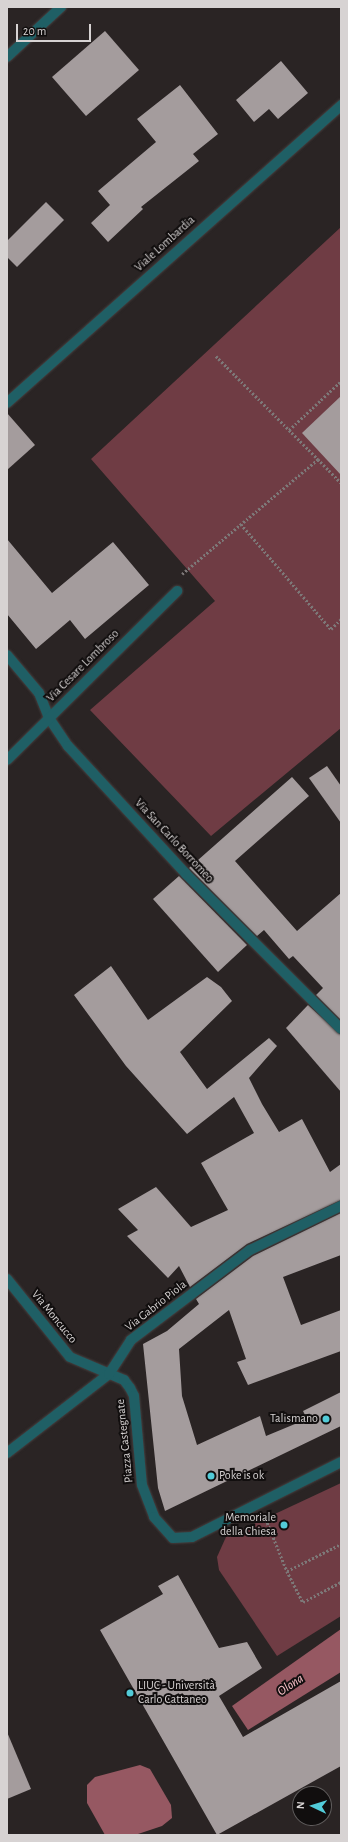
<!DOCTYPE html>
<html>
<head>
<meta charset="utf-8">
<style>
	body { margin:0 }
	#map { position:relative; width:348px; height:1842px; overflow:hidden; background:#2a2424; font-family:"Alegreya Sans",sans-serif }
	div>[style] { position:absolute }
	.green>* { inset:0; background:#6f3c44 }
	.water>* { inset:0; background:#965862 }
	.building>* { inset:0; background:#a49c9d }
	.path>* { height:2.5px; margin-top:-1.25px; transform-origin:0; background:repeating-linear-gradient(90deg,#7d7878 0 2px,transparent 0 4px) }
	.roads { filter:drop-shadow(0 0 1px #464040) drop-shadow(0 0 1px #464040) }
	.minor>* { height:10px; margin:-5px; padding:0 5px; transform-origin:5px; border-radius:5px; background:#1f5f65 }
	.dots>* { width:11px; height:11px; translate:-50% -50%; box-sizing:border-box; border:2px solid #110e0e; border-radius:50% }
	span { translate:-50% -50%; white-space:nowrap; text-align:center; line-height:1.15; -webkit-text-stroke:4px #110e0e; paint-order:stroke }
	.street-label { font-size:12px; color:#d7d3d3 }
	.poi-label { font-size:12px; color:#d7d3d3 }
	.right { translate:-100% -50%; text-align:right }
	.left { translate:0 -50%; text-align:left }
	.water-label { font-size:13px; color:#fcc2ca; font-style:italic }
	.frame { position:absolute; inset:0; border:8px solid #d7d3d3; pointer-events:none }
	.north { position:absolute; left:292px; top:1786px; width:40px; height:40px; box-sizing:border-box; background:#110e0e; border:1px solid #605d5d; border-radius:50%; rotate:274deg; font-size:11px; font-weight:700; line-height:16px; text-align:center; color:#d7d3d3 }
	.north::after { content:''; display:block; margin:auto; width:14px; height:18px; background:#52cbd8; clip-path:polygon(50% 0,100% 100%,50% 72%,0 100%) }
	.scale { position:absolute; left:16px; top:24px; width:75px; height:18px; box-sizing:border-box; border:2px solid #d7d3d3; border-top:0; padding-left:5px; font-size:12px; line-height:14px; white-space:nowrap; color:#d7d3d3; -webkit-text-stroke:3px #110e0e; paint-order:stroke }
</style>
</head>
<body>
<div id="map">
	<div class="green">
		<div style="clip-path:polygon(341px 227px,341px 728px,211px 836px,90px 710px,215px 601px,91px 459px)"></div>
		<div style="clip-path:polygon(341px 1483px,341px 1616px,277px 1656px,219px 1570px,217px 1557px,226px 1537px)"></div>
	</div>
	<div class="water">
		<div style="clip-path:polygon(341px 1629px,341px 1672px,248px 1730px,232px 1706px)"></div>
		<div style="clip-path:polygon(140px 1765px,150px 1769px,171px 1805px,172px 1818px,162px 1826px,135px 1835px,105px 1835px,87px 1803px,87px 1785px,95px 1777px)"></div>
	</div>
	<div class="building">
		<div style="clip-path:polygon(105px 31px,139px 70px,86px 116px,52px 77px)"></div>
		<div style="clip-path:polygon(281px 61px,308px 93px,278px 119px,269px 109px,254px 122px,236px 100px)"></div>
		<div style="clip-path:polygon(180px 85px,218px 134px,193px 154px,199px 161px,141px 207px,143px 209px,108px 242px,91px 223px,110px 205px,98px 191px,156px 142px,137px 119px)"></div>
		<div style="clip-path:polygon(46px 202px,64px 220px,17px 267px,7px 257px,7px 241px)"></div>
		<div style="clip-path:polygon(341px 396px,341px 475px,302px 433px)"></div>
		<div style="clip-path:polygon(7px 413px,35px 445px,7px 470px)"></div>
		<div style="clip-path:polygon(7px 539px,52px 593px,113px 542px,149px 585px,85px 639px,70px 620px,36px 649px,7px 614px)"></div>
		<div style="clip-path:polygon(327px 766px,341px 786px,341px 823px,309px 778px)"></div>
		<div style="clip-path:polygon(292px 777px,309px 796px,235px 861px,297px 931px,341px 893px,341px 1020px,316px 995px,323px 988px,293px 956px,289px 959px,264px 930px,257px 936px,189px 868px)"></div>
		<div style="clip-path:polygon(179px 876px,247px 945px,218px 972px,153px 899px)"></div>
		<div style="clip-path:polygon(111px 966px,148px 1020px,207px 977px,221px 987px,232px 1001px,180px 1052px,207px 1089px,269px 1038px,277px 1046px,249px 1078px,262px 1104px,279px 1132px,302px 1119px,330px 1172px,341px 1164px,341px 1200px,247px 1244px,190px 1287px,179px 1266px,168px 1278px,127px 1236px,138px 1230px,118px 1209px,156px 1187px,191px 1227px,228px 1210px,201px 1163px,254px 1133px,234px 1097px,187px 1134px,126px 1066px,74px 995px)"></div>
		<div style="clip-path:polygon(308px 1005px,341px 1035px,341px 1092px,286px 1028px)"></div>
		<div style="clip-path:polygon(341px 1213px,341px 1255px,283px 1277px,301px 1325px,341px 1310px,341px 1351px,248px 1385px,237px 1362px,246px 1359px,229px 1310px,179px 1349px,182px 1396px,197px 1445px,260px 1416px,266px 1436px,307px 1419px,303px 1411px,341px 1392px,341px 1426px,165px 1511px,158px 1488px,143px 1344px,167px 1331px,199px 1304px,196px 1299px,253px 1256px)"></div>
		<div style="clip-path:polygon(178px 1575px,219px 1648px,247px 1642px,262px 1668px,219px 1696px,243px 1737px,341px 1681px,341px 1766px,217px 1835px,100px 1630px,163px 1594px,158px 1586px)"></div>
		<div style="clip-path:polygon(7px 1732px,31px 1789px,7px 1799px)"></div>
	</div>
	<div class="path">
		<div style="left:216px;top:356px;width:145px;rotate:45.3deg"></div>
		<div style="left:289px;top:430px;width:71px;rotate:-43.3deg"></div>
		<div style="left:241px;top:524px;width:138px;rotate:49.4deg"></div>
		<div style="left:331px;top:629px;width:14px;rotate:-45deg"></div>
		<div style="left:182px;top:574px;width:178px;rotate:-40.2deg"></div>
		<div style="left:318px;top:459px;width:33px;rotate:46deg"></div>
		<div style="left:266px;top:1519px;width:56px;rotate:68deg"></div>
		<div style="left:287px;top:1571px;width:60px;rotate:-26.6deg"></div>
		<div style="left:287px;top:1571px;width:35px;rotate:63deg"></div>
		<div style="left:303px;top:1602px;width:43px;rotate:-27.8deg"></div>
	</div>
	<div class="roads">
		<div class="minor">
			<div style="left:7px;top:57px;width:74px;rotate:-42.8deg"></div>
			<div style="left:7px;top:403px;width:448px;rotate:-41.7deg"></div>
			<div style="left:7px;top:655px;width:50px;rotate:49.9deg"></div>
			<div style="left:39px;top:693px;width:27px;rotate:68deg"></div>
			<div style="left:49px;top:718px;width:34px;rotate:56deg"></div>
			<div style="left:68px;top:746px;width:174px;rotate:47.3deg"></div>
			<div style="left:186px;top:874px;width:219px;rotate:45deg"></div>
			<div style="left:7px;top:760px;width:240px;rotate:-44.8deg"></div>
			<div style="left:7px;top:1279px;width:100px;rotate:51.1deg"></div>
			<div style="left:70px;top:1357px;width:59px;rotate:23.1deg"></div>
			<div style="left:124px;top:1380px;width:10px;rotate:53deg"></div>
			<div style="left:130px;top:1388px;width:9px;rotate:63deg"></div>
			<div style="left:134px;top:1396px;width:89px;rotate:84.9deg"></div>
			<div style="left:142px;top:1485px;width:34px;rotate:69deg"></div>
			<div style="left:154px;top:1517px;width:28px;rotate:48deg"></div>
			<div style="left:173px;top:1538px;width:19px;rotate:-3deg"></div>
			<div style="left:192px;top:1537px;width:167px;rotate:-26.7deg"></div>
			<div style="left:7px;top:1453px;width:129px;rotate:-37.8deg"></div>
			<div style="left:109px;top:1374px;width:40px;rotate:-57.1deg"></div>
			<div style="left:131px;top:1340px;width:149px;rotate:-37.1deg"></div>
			<div style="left:250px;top:1250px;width:101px;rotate:-25.8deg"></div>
		</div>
	</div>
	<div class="dots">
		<div style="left:326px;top:1419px;background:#52cbd8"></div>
		<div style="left:211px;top:1476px;background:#52cbd8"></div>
		<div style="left:284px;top:1525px;background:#52cbd8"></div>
		<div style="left:130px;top:1693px;background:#52cbd8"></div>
	</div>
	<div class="street-label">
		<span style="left:165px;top:244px;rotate:-42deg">Viale Lombardia</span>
		<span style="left:83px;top:666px;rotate:-45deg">Via Cesare Lombroso</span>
		<span style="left:174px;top:841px;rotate:47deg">Via San Carlo Borromeo</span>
		<span style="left:156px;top:1306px;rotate:-38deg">Via Gabrio Piola</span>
		<span style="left:54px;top:1317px;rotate:51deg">Via Moncucco</span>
		<span style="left:125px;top:1441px;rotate:-96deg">Piazza Castegnate</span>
	</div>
	<div class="poi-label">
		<span class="right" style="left:318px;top:1419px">Talismano</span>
		<span class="left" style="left:219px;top:1476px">Poke is ok</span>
		<span class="right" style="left:276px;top:1525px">Memoriale<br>della Chiesa</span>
		<span class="left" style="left:138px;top:1693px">LIUC - Università<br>Carlo Cattaneo</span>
	</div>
	<div class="water-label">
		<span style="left:291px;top:1686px;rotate:-34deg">Olona</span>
	</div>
	<div class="frame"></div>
	<div class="north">N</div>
	<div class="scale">20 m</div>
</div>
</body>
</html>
